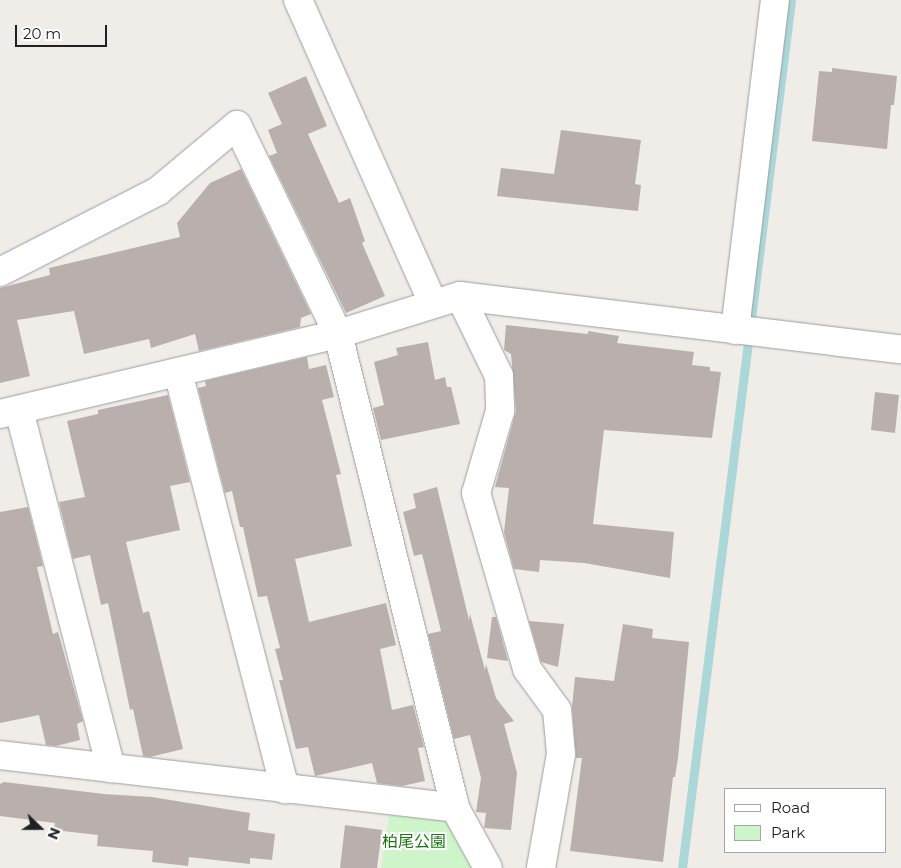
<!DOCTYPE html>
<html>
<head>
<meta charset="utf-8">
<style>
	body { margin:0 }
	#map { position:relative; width:901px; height:868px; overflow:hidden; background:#f0ece8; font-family:Montserrat,"Noto Sans JP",sans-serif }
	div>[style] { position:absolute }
	.park>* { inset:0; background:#cef5ca }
	.stream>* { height:9px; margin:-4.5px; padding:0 4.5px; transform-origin:4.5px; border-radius:4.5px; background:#acd7d9 }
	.building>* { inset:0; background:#b9b0ad }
	.roads { filter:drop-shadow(0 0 1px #9d9d9d) drop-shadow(0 0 1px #9d9d9d) }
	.street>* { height:28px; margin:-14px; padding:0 14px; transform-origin:14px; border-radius:14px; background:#fff }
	span { translate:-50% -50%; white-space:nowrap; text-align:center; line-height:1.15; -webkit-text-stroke:4px #fff; paint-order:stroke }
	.park-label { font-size:16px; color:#207617 }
	.legend { position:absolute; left:724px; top:788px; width:162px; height:65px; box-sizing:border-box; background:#fff; border:1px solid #a6a6a6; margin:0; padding:6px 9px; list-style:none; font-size:15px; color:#202020 }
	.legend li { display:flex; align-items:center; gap:10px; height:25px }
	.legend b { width:25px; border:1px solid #a6a6a6 }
	.north { position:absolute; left:15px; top:803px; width:50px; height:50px; -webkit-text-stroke:4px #fff; paint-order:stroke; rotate:112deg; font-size:14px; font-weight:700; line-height:20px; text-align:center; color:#202020 }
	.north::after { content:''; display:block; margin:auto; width:18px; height:22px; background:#202020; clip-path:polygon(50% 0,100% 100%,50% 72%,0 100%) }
	.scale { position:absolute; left:15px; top:25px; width:92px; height:22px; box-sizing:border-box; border:2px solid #202020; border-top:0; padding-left:6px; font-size:15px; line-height:18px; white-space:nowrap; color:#202020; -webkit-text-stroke:4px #fff; paint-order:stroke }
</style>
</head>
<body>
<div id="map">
	<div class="park">
		<div style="clip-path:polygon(389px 815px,447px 818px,478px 868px,381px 868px)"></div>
	</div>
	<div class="stream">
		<div style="left:682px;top:868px;width:875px;rotate:-82.84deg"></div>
	</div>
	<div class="building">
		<div style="clip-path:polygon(832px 68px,897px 76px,894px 105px,891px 105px,887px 149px,812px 141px,819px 71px,832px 72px)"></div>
		<div style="clip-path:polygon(306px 76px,327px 126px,308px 134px,339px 203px,350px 198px,365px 241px,362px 243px,385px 296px,346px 313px,269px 156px,277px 153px,268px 130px,282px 124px,268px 93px)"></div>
		<div style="clip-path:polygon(561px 130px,641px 140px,635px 184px,641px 185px,638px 211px,497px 196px,501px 168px,554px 174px)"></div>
		<div style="clip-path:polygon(241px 169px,311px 314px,301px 318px,300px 327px,199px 351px,195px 334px,151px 348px,149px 339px,84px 354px,74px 311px,17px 320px,30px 376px,0 383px,0 288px,50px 275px,49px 268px,180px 237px,177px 223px,210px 183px)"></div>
		<div style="clip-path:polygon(506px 325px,588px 334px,588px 331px,619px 336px,617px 343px,694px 352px,692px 365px,710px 367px,710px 371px,721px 372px,712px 438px,604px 430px,593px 524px,674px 532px,670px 578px,584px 563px,540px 560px,539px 572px,514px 569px,504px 532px,509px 488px,495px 487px,516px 411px,511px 354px,504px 350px)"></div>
		<div style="clip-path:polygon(428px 342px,435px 380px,445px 377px,447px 387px,451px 387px,460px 424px,381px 440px,373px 408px,384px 405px,374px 362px,398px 355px,396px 348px)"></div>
		<div style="clip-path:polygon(307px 357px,309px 369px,326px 365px,334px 397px,322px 400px,341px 474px,336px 475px,352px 546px,295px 559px,309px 622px,386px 603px,396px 645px,380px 649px,392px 710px,413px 705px,424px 747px,418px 748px,425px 781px,402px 786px,377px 783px,372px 763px,315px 776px,308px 747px,296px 749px,279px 680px,283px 680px,275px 649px,280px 648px,267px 596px,258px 597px,243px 527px,240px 527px,232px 491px,225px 493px,198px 388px,206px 386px,205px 381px)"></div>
		<div style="clip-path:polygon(875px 392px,899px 395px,895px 433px,871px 430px)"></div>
		<div style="clip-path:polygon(168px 395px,190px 482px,170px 486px,180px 530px,126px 542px,143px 613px,149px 611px,183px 749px,150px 757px,143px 756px,133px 709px,130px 710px,108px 603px,101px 605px,90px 555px,73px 559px,59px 502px,85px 497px,67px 421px,98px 414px,98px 410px)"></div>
		<div style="clip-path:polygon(437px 487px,469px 620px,470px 614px,485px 670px,486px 664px,496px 698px,514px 721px,504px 724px,517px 773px,511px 830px,484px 828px,486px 813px,476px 812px,481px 778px,470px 735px,454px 739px,428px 634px,441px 631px,422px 554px,414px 556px,403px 512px,416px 508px,413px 494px)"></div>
		<div style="clip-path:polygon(28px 507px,43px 566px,37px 567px,53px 634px,58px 632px,83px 721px,77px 724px,80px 740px,56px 746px,46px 745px,39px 715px,0 723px,0 512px)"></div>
		<div style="clip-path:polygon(492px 617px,496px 617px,508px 661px,487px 658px)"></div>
		<div style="clip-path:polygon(529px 621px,564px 624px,558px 667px,541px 662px)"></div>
		<div style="clip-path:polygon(623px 624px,653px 629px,652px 638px,689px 642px,678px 758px,675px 777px,673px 777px,663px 862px,570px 851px,582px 758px,576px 758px,572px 707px,575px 677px,614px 681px)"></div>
		<div style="clip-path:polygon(4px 782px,104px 794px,152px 797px,250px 813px,248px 830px,275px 834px,272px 860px,250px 858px,250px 864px,189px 857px,188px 866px,152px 862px,153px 851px,97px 846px,98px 835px,54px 830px,55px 823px,0 816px,0 784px)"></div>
		<div style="clip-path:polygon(345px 825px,382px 830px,377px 868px,340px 868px)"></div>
	</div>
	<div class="roads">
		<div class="street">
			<div style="left:298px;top:0;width:332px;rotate:66deg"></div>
			<div style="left:0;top:272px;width:178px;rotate:-27.1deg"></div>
			<div style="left:158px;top:191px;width:103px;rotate:-39.9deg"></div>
			<div style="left:237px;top:125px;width:232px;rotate:64.2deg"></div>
			<div style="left:338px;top:334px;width:488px;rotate:76.1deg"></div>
			<div style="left:460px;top:296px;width:89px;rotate:64deg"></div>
			<div style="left:499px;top:376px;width:35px;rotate:88deg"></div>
			<div style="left:500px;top:411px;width:85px;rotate:106.3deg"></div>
			<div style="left:476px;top:493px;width:183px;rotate:73.8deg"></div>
			<div style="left:527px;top:669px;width:51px;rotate:53.8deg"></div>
			<div style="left:557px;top:710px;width:44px;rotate:84.8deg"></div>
			<div style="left:561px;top:754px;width:116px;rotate:100deg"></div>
			<div style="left:735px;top:330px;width:332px;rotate:-83.1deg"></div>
			<div style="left:178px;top:372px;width:431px;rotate:75.6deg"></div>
			<div style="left:19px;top:410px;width:370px;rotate:75.6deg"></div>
			<div style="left:0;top:414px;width:347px;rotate:-13.3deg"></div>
			<div style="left:338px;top:334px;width:128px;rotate:-17.3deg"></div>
			<div style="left:460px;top:296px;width:444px;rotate:6.9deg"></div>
			<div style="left:0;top:755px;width:458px;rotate:6.6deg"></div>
			<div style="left:455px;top:808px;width:68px;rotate:61.2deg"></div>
		</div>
	</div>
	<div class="park-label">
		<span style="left:414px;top:842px">柏尾公園</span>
	</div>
	<ul class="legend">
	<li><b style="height:6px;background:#fff"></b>Road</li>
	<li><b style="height:14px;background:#cef5ca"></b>Park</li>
	</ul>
	<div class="north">N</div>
	<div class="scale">20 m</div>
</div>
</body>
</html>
